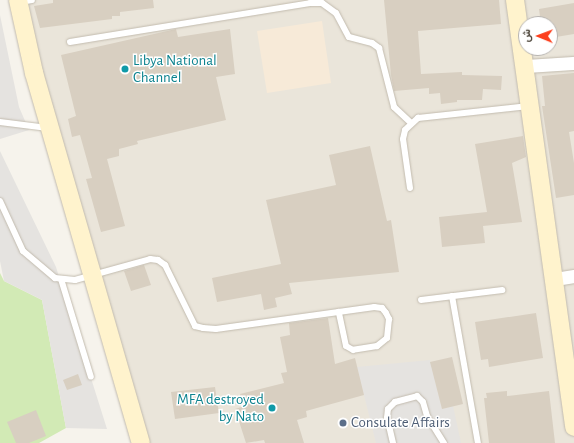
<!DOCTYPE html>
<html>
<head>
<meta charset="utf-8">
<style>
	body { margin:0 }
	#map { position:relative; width:574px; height:443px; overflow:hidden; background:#f6f3ec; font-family:"Alegreya Sans",Vazirmatn,sans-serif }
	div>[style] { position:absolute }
	.residential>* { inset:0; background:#eae5da }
	.commercial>* { inset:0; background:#f7ead8 }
	.green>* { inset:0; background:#d2eab5 }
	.parking>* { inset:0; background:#e5e3e0 }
	.building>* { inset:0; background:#d8cfc1 }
	.roads { filter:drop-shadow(0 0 1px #c2bbae) drop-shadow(0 0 1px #c2bbae) }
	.lane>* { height:6px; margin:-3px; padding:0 3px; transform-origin:3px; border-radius:3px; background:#fff }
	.street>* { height:13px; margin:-6.5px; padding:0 6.5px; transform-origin:6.5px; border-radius:6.5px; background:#fff }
	.secondary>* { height:18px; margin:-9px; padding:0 9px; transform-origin:9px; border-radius:9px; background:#fff3cd }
	.dots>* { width:11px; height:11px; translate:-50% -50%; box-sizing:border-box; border:2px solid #fff; border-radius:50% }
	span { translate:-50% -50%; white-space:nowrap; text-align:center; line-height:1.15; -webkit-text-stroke:3px #fff; paint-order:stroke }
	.culture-label { font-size:15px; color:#0d838f }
	.left { translate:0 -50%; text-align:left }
	.right { translate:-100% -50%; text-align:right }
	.service-label { font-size:15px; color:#4e5e75 }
	.north { position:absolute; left:518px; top:16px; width:40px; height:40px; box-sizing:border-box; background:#fff; border:1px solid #b7b4b0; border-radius:50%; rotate:271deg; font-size:11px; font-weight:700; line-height:16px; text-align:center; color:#4b4439 }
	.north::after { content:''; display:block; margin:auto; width:14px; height:18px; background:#fc3f1d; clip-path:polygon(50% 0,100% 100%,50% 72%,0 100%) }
</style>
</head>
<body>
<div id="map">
	<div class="residential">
		<div style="clip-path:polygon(evenodd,20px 0,574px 0,574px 443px,141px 443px,20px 0,526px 24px,550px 24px,550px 48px,526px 48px,526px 24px)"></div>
	</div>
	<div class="commercial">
		<div style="clip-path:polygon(322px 21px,331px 83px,267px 93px,257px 31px)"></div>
	</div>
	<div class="green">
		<div style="clip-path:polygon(0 273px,4px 281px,42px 300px,66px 428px,39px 443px,0 443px)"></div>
	</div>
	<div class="parking">
		<div style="clip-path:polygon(0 15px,19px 107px,29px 130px,0 139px)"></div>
		<div style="clip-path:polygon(0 151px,56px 267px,107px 429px,66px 428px,42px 300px,4px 281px,0 261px)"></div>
		<div style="clip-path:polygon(430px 360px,442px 409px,453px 406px,461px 443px,376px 443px,357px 367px)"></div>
	</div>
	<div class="building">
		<div style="clip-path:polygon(53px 0,153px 0,154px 8px,120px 12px,120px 16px,112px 16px,112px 19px,40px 28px,34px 6px,53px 3px)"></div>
		<div style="clip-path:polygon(384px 0,499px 0,501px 24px,418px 31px,421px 74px,462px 72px,462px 75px,502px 76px,501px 90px,483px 89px,482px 100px,457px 100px,457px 102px,441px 104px,440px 93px,429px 94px,429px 88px,394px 91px,391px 75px)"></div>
		<div style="clip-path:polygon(574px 3px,574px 34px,550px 38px,550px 24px,541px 24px,539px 9px)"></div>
		<div style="clip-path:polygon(176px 29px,178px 37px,230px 29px,235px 74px,216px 77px,226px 120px,137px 141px,138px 144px,119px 149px,119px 156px,107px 159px,125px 226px,101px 232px,86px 179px,92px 178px,80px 135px,72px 137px,68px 119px,76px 116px,61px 55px)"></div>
		<div style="clip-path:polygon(574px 73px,574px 131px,569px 132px,574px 163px,574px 195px,556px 198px,542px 106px,545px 106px,542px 76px)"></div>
		<div style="clip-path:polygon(523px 136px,526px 157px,512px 163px,522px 222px,483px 226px,485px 243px,442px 247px,439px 217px,487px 212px,475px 144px)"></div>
		<div style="clip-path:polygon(370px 146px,387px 221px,391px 220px,399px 272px,289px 283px,292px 294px,275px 298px,277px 307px,264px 310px,261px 294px,217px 302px,212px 278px,281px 264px,266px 200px,336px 185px,329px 155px)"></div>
		<div style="clip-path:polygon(144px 265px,151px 285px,131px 291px,124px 271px)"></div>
		<div style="clip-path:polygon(536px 313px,543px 358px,489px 367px,488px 359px,481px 360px,475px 322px)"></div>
		<div style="clip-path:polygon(328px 318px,335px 364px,355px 358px,364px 395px,306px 411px,307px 417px,297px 420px,304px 443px,265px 443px,264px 440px,246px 443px,235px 409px,245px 406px,240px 394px,284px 383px,281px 373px,287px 372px,280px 337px,290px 335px,289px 323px)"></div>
		<div style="clip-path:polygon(452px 357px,463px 404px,442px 409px,430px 362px)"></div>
		<div style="clip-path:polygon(78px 374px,82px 385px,67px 390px,63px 380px)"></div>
		<div style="clip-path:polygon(215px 387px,219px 413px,175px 419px,171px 392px)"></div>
		<div style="clip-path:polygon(507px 391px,507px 396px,549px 391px,555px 443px,489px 443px,484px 398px,487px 398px,486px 393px)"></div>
		<div style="clip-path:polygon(36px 410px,46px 436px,29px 443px,16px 443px,7px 422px)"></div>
	</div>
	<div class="roads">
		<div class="lane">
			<div style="left:20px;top:2px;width:12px;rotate:-9deg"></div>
			<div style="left:70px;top:42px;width:243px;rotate:-9.2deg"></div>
			<div style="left:310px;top:3px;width:12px"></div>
			<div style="left:322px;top:3px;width:17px;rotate:36deg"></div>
			<div style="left:336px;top:13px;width:27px;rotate:62deg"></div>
			<div style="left:349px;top:37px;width:24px;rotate:15deg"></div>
			<div style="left:372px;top:43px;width:9px;rotate:36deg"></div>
			<div style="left:379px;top:48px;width:61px;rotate:75.7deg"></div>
			<div style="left:394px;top:107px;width:23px;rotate:43deg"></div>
			<div style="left:0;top:122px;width:48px;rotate:7.1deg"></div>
			<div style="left:410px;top:188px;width:49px;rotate:-98.1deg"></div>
			<div style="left:403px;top:139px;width:9px;rotate:-77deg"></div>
			<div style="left:405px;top:130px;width:18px;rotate:-43deg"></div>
			<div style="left:418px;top:118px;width:111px;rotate:-6.2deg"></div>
			<div style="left:0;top:201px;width:55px;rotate:65.3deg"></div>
			<div style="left:23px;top:251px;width:42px;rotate:40.2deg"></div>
			<div style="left:55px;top:278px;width:20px;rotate:6deg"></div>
			<div style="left:75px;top:280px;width:78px;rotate:-15.6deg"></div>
			<div style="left:150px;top:259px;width:8px;rotate:7deg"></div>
			<div style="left:158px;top:260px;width:9px;rotate:36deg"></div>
			<div style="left:165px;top:265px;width:68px;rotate:63.8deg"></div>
			<div style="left:195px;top:326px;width:8px;rotate:14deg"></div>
			<div style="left:203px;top:328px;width:13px;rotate:4deg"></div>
			<div style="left:216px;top:329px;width:160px;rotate:-7.9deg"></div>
			<div style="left:374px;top:307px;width:8px;rotate:7deg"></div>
			<div style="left:382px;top:308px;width:6px;rotate:51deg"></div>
			<div style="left:386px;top:313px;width:7px;rotate:63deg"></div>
			<div style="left:389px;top:319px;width:19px;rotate:96deg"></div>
			<div style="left:387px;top:338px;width:13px;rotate:141deg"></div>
			<div style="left:377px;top:346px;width:24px;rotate:171deg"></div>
			<div style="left:353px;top:350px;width:8px;rotate:-150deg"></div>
			<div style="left:346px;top:346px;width:35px;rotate:-102deg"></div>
			<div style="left:61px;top:279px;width:102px;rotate:73deg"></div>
			<div style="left:452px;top:296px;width:149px;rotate:80deg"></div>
			<div style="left:421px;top:300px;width:82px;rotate:-7deg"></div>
			<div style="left:393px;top:443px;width:26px;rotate:-103deg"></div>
			<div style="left:387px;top:418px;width:9px;rotate:-84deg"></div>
			<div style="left:388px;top:409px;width:10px;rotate:-45deg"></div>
			<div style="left:395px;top:402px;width:23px;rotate:-15deg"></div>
			<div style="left:417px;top:396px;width:8px;rotate:45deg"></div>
			<div style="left:423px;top:402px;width:15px;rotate:74deg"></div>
			<div style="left:427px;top:416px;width:32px;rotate:58deg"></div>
		</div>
		<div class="street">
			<div style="left:525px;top:66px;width:49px;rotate:-3.5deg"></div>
			<div style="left:555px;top:279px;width:19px;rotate:-9deg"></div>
		</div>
		<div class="secondary">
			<div style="left:18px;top:0;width:75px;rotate:77.6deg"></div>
			<div style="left:34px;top:73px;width:385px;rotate:73.9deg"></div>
			<div style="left:515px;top:0;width:431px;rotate:82.1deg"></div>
		</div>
	</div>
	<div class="dots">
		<div style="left:125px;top:69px;background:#0f9aa8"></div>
		<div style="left:272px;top:408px;background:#0f9aa8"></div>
		<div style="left:343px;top:423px;background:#5c6f8a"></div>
	</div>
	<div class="culture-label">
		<span class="left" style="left:133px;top:69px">Libya National<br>Channel</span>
		<span class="right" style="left:264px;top:408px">MFA destroyed<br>by Nato</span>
	</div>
	<div class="service-label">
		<span class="left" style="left:351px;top:423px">Consulate Affairs</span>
	</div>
	<div class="north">ش</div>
</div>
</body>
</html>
